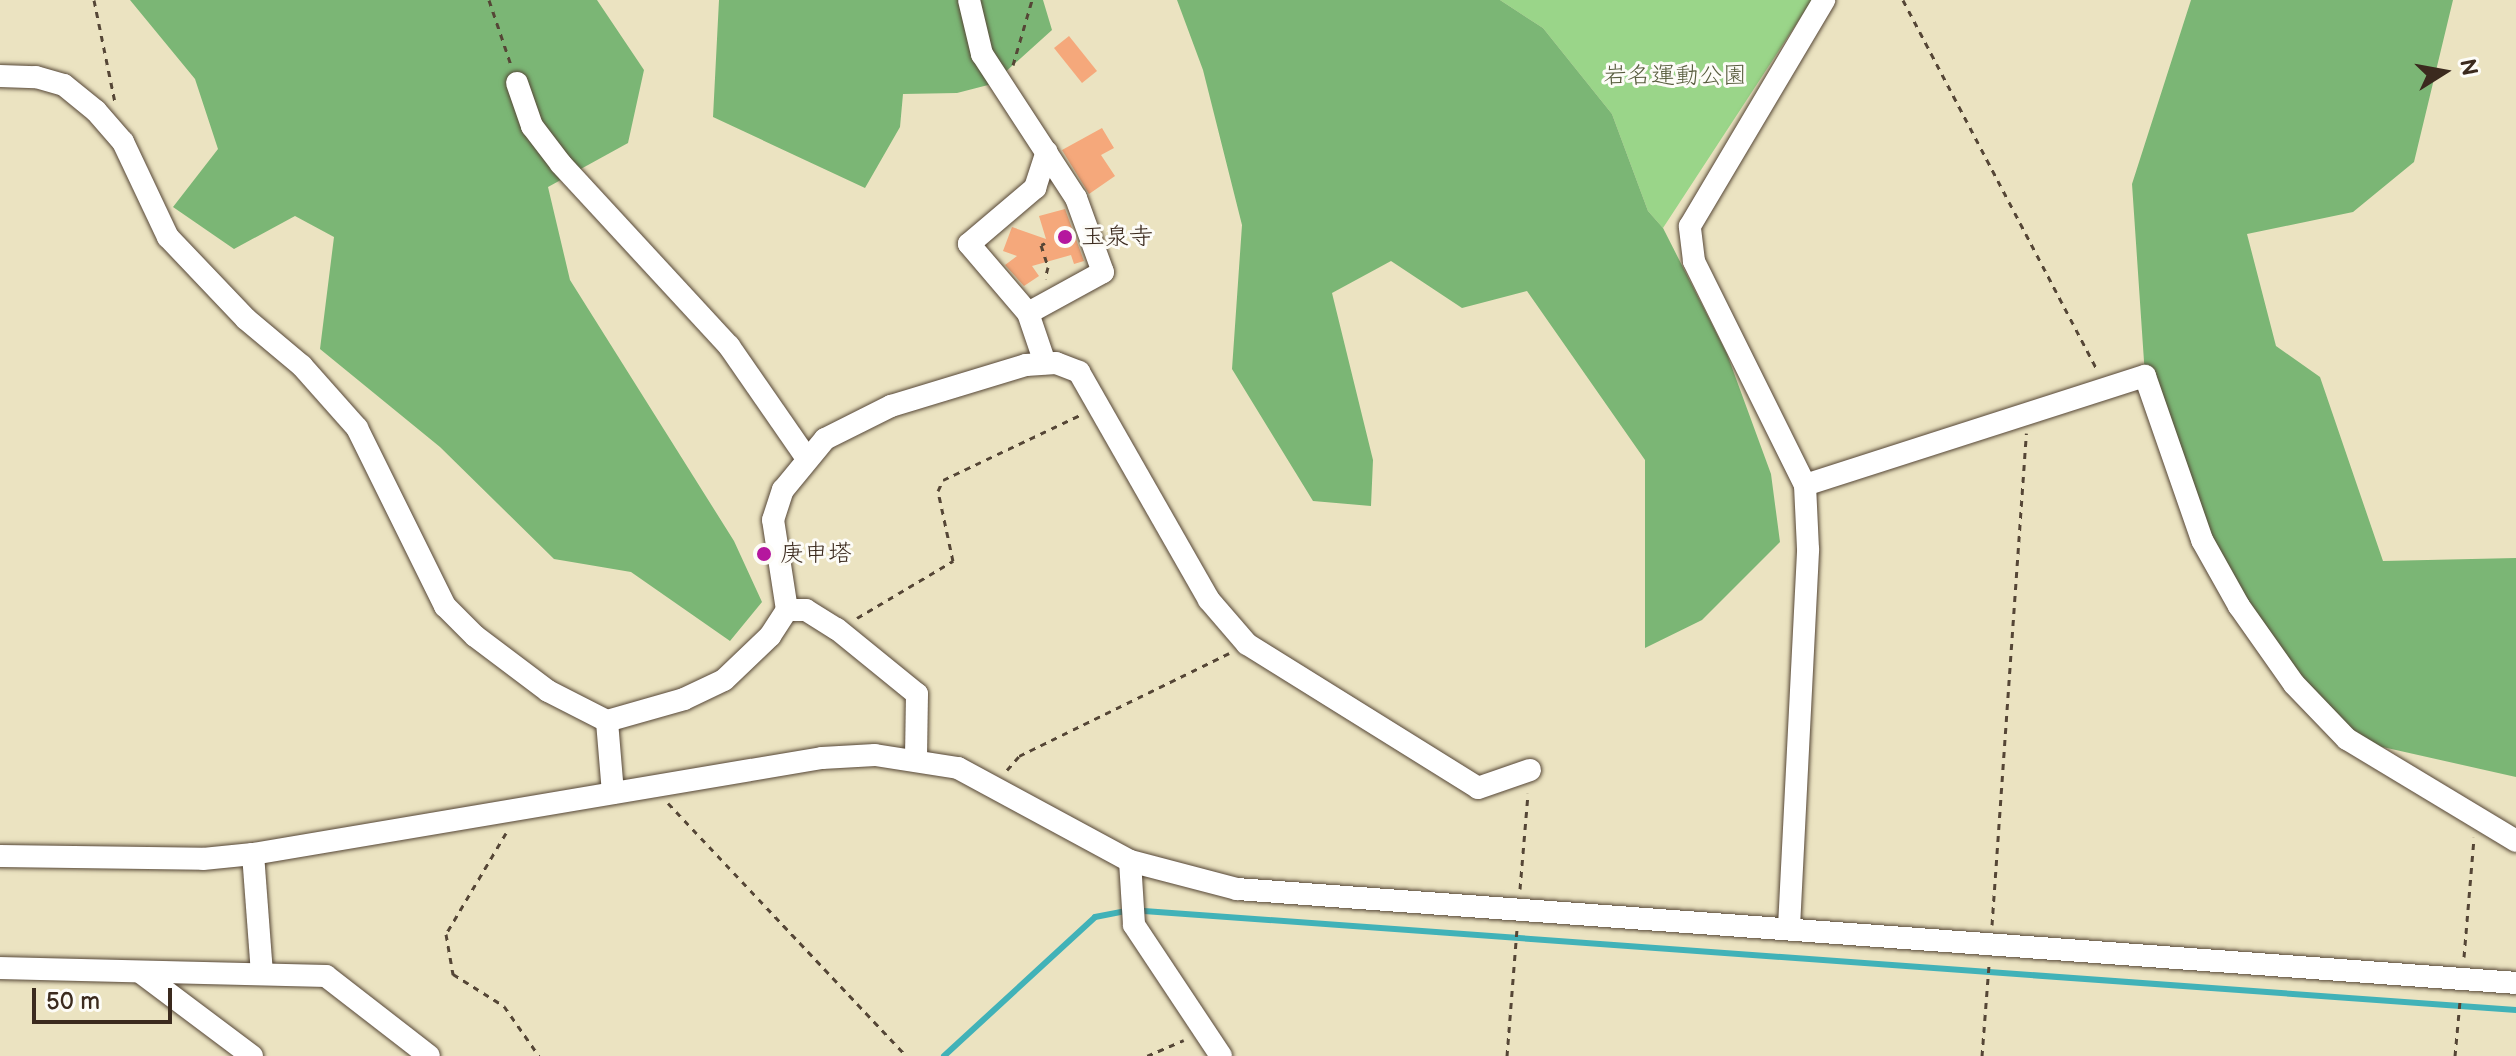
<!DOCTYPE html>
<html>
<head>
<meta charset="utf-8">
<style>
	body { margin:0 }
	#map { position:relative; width:2516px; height:1056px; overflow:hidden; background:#ebe3c1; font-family:"Balsamiq Sans","Klee One",sans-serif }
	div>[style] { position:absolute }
	.green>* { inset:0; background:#9ad589 }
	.forest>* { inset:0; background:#7bb675 }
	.stream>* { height:6px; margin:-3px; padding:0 3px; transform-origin:3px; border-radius:3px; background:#41b2b8 }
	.building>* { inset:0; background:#f5a87b }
	.path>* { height:3px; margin-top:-1.5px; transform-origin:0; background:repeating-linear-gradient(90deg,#554636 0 6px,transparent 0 12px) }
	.roads { filter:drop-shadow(0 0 2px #554636) drop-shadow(0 0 2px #554636) }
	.minor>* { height:22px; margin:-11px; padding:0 11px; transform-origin:11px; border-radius:11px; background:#fff }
	.dots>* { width:22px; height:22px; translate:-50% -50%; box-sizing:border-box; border:4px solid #fdfcf7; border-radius:50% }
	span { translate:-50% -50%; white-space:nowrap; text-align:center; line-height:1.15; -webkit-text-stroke:6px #fdfcf7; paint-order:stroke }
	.park-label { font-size:24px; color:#585d3e }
	.poi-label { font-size:24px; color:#3b2a1e }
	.left { translate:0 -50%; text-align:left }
	.north { position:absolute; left:2404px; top:32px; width:80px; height:80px; -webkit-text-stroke:6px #fdfcf7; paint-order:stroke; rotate:79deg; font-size:22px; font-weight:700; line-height:32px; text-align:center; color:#3b2a1e }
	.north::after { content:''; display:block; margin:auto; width:28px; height:36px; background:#3b2a1e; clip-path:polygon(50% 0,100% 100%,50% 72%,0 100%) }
	.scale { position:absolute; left:32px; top:988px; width:140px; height:36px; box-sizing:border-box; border:4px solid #3b2a1e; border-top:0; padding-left:10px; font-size:24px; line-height:28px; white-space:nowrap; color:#3b2a1e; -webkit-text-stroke:6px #fdfcf7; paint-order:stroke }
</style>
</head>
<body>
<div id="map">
	<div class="green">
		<div style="clip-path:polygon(1500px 0,1812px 0,1663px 228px,1648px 211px,1612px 114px,1543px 28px)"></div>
	</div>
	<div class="forest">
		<div style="clip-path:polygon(130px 0,597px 0,644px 70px,628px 143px,548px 187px,570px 280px,734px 541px,762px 602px,730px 641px,631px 572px,554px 559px,440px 447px,320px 349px,334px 237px,295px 216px,234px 249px,173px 207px,218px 149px,195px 79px)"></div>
		<div style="clip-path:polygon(719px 0,1043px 0,1052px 30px,992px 84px,957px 93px,903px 94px,900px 127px,865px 188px,713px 117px)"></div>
		<div style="clip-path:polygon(1177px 0,1500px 0,1543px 28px,1612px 114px,1648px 211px,1663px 228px,1727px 354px,1771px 474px,1780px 542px,1702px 620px,1645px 648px,1645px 460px,1527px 291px,1462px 308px,1391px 261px,1332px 293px,1373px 460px,1371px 506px,1313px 501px,1232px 369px,1242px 225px,1203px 70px)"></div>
		<div style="clip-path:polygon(2191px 0,2453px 0,2414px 162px,2353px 212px,2247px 234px,2276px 346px,2320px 377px,2383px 561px,2516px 558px,2516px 777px,2347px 739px,2202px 540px,2145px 376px,2132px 184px)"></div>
	</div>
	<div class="stream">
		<div style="left:944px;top:1056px;width:205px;rotate:-42.6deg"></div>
		<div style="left:1095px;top:917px;width:36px;rotate:-11deg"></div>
		<div style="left:1130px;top:910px;width:1390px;rotate:4.13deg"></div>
	</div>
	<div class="building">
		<div style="clip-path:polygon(1069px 36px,1097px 71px,1082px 83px,1054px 48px)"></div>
		<div style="clip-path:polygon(1102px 128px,1114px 148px,1101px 155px,1115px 176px,1089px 194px,1062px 150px)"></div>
		<div style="clip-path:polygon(1065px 209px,1084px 261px,1074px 264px,1071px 255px,1032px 266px,1039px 276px,1024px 286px,1005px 265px,1017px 256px,1003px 251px,1012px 227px,1046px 239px,1039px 216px)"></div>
	</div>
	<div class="path">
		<div style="left:94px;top:0;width:104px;rotate:78.4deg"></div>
		<div style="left:489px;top:0;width:69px;rotate:71.3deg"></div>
		<div style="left:1903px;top:0;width:418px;rotate:62.3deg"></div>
		<div style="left:1013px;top:65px;width:68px;rotate:-73.7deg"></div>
		<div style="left:1045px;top:243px;width:4px;rotate:153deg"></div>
		<div style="left:1041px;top:245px;width:23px;rotate:72deg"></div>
		<div style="left:1048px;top:267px;width:12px;rotate:104deg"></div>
		<div style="left:857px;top:618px;width:112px;rotate:-30.7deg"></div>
		<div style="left:953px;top:561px;width:72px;rotate:-102.1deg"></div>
		<div style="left:938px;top:491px;width:12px;rotate:-66deg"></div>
		<div style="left:943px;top:480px;width:152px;rotate:-25.4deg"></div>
		<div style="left:1007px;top:770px;width:18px;rotate:-49deg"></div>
		<div style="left:1019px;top:756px;width:234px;rotate:-26.1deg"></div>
		<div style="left:668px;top:803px;width:347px;rotate:46.7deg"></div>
		<div style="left:506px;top:833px;width:117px;rotate:120.7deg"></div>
		<div style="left:446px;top:934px;width:41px;rotate:80.1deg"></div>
		<div style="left:453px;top:974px;width:60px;rotate:32.1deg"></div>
		<div style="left:504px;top:1006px;width:61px;rotate:55deg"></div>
		<div style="left:1520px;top:889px;width:96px;rotate:-85.2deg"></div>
		<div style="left:1992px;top:925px;width:493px;rotate:-86deg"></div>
		<div style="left:2464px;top:957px;width:120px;rotate:-85.2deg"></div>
		<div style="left:1147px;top:1056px;width:40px;rotate:-23.4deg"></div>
		<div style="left:1507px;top:1056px;width:128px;rotate:-85.5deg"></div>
		<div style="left:1982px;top:1056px;width:92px;rotate:-85.6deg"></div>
		<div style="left:2455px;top:1056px;width:55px;rotate:-84.8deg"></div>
	</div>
	<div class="roads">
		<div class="minor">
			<div style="left:969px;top:0;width:56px;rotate:76.5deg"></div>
			<div style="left:982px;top:54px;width:172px;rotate:56.9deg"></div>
			<div style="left:1076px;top:198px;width:79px;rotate:70deg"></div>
			<div style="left:1103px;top:272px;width:85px;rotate:151.3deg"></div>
			<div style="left:1028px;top:313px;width:53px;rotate:71.2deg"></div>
			<div style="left:0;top:76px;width:36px;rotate:2deg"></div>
			<div style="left:36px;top:77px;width:29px;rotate:16deg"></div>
			<div style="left:64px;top:85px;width:41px;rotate:39.1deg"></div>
			<div style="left:96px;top:111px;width:41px;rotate:48.9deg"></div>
			<div style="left:123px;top:142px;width:105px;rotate:64.7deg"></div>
			<div style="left:168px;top:237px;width:113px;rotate:46.4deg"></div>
			<div style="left:246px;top:319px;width:73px;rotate:40deg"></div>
			<div style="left:302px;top:366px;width:83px;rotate:48.4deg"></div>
			<div style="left:357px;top:428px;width:199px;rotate:63.7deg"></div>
			<div style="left:445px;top:606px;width:42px;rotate:45deg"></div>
			<div style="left:475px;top:636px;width:91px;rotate:37deg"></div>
			<div style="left:548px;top:691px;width:66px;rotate:27deg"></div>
			<div style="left:517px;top:83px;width:46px;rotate:70.8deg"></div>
			<div style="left:532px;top:126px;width:48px;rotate:52.7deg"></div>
			<div style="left:561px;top:164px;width:248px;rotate:47.3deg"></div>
			<div style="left:729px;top:346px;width:135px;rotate:55.3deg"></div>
			<div style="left:1028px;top:313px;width:91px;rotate:-130.5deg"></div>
			<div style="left:969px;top:244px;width:87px;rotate:-40.3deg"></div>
			<div style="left:1035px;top:188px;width:38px;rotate:-72deg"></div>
			<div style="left:1805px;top:485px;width:357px;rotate:-17.8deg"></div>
			<div style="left:2145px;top:376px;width:174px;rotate:70.8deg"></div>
			<div style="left:2202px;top:540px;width:76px;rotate:60.7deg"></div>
			<div style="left:2239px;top:606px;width:95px;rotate:54.8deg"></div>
			<div style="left:2294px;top:684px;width:76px;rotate:46.1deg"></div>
			<div style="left:2347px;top:739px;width:197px;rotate:31.1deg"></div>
			<div style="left:787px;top:610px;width:19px"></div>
			<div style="left:806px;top:610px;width:36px;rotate:32deg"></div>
			<div style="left:837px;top:629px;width:103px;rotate:39.1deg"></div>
			<div style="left:917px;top:694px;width:66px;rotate:90.9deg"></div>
			<div style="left:613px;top:793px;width:72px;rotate:-94.8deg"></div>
			<div style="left:607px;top:721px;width:80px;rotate:-15.9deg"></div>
			<div style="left:684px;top:699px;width:44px;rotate:-25.4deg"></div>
			<div style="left:724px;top:680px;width:64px;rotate:-43.7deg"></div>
			<div style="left:770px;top:636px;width:31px;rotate:-57deg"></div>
			<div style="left:787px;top:610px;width:91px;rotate:-98.8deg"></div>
			<div style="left:773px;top:520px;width:32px;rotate:-72deg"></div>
			<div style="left:783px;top:490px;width:66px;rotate:-50.5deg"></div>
			<div style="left:825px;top:439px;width:74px;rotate:-26.6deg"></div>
			<div style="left:891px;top:406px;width:141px;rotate:-16.9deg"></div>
			<div style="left:1026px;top:365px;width:30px;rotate:-4deg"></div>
			<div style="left:1056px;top:363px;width:25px;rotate:21deg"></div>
			<div style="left:1079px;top:372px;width:262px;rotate:60.3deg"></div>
			<div style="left:1209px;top:600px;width:58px;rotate:49.2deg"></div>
			<div style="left:1247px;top:644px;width:272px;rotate:31.9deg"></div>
			<div style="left:1478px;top:788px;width:55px;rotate:-19.1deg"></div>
			<div style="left:253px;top:854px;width:120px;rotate:85.7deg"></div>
			<div style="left:0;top:856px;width:203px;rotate:0.8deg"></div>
			<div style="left:203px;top:859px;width:50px;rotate:-5.7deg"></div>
			<div style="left:253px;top:854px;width:577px;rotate:-9.58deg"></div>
			<div style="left:822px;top:758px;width:53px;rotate:-3.2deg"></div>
			<div style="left:875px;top:755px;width:84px;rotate:8.9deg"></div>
			<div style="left:958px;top:768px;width:196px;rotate:28.4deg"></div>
			<div style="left:1130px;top:861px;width:111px;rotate:14.7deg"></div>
			<div style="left:1237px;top:889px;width:1282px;rotate:4.2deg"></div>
			<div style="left:1130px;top:861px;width:64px;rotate:86.4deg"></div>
			<div style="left:1134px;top:925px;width:157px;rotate:56.4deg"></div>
			<div style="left:1789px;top:927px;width:378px;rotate:-87.1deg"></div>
			<div style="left:1808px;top:549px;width:64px;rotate:-92.7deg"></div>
			<div style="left:1805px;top:485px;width:250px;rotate:-116.4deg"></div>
			<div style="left:1694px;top:261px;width:35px;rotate:-97deg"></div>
			<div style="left:1690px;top:226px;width:263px;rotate:-59.3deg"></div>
			<div style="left:0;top:968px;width:326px;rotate:1.4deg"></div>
			<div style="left:326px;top:976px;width:130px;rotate:37.8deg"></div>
			<div style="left:140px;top:972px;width:140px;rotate:36.9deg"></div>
		</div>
	</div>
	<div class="dots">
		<div style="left:1065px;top:237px;background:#b5179e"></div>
		<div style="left:764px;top:554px;background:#b5179e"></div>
	</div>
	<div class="park-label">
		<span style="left:1675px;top:76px">岩名運動公園</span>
	</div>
	<div class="poi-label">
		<span class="left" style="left:1081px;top:237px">玉泉寺</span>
		<span class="left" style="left:780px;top:554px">庚申塔</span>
	</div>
	<div class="north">N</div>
	<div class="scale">50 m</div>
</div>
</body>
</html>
